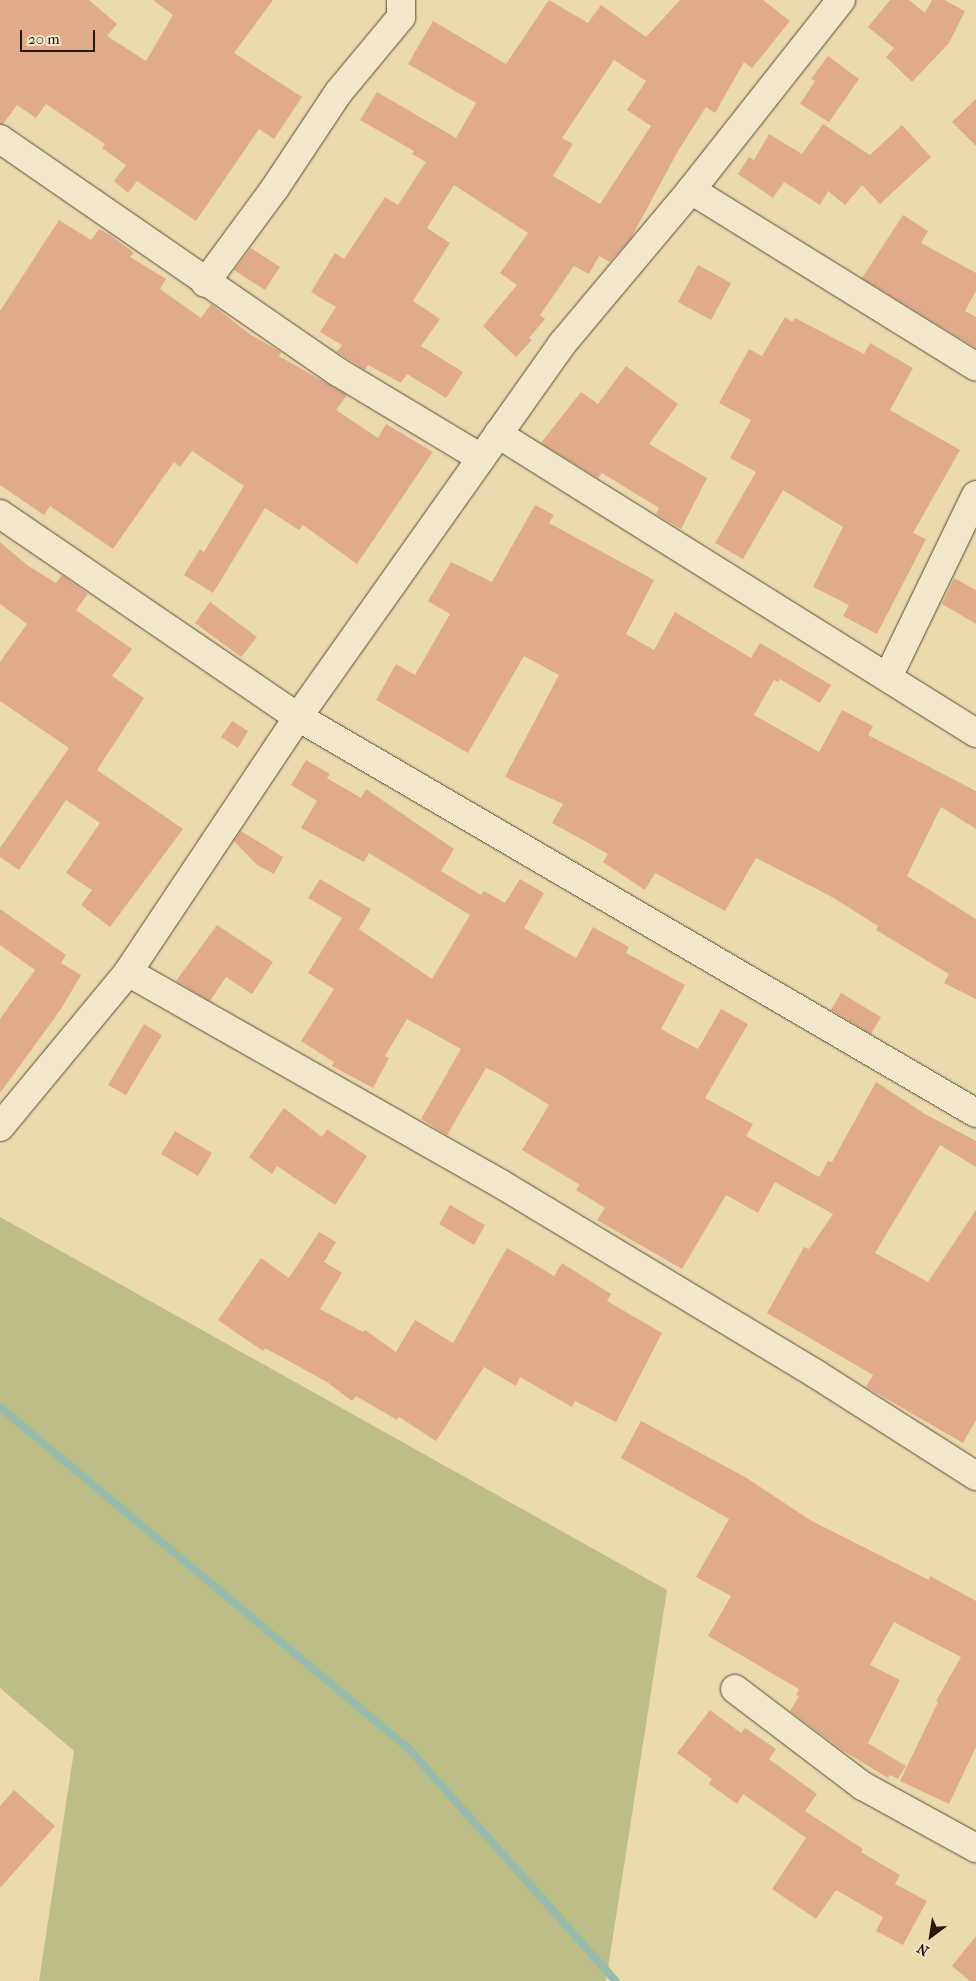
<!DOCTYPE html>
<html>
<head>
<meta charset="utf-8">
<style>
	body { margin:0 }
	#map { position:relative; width:976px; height:1981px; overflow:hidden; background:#ecdaaf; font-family:"IM FELL French Canon",serif }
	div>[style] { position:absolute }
	.green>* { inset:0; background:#bdbe87 }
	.stream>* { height:8px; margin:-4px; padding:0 4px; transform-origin:4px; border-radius:4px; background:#99bbac }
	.building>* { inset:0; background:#dfab8a }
	.roads { filter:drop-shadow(0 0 1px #574932) drop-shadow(0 0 1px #574932) }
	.minor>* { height:28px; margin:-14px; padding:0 14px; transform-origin:14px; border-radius:14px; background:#f3e7cb }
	span { translate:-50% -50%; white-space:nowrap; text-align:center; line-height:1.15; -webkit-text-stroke:5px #f3e7cb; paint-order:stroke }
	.north { position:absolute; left:906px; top:1911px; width:50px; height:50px; -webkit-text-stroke:4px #f3e7cb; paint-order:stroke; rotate:211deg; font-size:14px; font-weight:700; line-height:20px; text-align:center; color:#251909 }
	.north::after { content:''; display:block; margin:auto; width:18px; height:22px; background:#251909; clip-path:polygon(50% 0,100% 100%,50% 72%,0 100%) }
	.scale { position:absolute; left:20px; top:30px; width:75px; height:22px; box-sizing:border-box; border:2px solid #251909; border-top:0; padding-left:6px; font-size:15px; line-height:18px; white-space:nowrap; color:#251909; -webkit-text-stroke:4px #f3e7cb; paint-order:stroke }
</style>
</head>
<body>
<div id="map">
	<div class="green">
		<div style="clip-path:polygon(0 1217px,667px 1590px,606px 1981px,39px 1981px,74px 1751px,0 1688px)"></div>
	</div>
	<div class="stream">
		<div style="left:0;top:1407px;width:533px;rotate:39.9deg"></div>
		<div style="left:409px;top:1749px;width:311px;rotate:48.3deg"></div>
	</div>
	<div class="building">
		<div style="clip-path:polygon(0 0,89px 0,117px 24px,107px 36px,146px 61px,173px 15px,153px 0,273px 0,234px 53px,302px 97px,274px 139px,259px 129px,196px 221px,137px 181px,128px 193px,114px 181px,126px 165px,102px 148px,105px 144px,46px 104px,36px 118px,17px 105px,3px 124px,0 124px)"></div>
		<div style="clip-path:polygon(evenodd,549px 0,588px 23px,601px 5px,646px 37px,680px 0,763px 0,790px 21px,752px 68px,744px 62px,715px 113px,706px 107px,678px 151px,631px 238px,610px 262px,599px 256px,589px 274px,574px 266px,540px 315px,545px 319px,529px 338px,532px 340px,516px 357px,483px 326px,517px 285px,500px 273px,528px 233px,454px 185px,427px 228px,450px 243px,413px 301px,440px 319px,421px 346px,463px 372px,446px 398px,407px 374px,401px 383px,368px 365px,365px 370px,337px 352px,342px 345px,320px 332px,336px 307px,311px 292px,335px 253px,344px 259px,385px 197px,398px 205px,426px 162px,412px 154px,414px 151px,360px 120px,377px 92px,456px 138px,476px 103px,408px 64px,433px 21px,506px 64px,549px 0,614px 60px,646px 81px,627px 110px,651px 126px,600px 204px,553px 176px,573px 144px,562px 138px,614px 60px)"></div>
		<div style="clip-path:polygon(890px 0,909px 0,925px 13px,932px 0,944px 0,965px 11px,949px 43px,912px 82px,886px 57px,894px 48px,868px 27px)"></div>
		<div style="clip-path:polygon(828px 56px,859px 79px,829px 122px,800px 104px,815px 81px,811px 79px)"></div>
		<div style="clip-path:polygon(976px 99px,976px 146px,952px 122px)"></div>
		<div style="clip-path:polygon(823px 124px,870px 155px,902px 125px,931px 157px,880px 204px,862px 185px,845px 205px,828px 191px,820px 205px,784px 182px,773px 198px,738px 174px,749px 157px,754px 160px,769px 134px,802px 154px)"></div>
		<div style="clip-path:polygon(903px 215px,928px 231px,921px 243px,976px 273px,976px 291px,965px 311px,976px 317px,976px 348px,862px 278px)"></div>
		<div style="clip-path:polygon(59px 220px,91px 240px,99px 229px,110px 235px,134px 253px,130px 257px,166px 279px,160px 289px,201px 318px,211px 304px,251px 335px,281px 352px,279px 356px,347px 395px,336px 410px,378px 438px,386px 424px,433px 452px,357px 564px,303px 525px,299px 530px,265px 508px,213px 593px,184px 575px,200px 549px,204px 552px,244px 486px,192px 451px,180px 467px,174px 462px,113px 549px,50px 506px,44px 515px,0 485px,0 311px)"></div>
		<div style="clip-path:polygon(251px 248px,280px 267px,265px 290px,234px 270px)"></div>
		<div style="clip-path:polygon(698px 265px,731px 283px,711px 320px,678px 302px)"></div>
		<div style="clip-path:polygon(785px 317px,792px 322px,795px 318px,864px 354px,870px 343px,913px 368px,890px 410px,960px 450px,913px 533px,926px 539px,877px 634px,843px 616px,849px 605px,813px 587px,843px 527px,783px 490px,743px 559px,715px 543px,756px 472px,730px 458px,751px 420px,719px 403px,749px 349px,762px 356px)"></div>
		<div style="clip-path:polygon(626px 366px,678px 404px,649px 444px,707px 478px,681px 529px,656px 514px,659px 508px,602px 473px,598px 478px,541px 443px,581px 392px,598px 404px)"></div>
		<div style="clip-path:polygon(535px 505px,554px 515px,549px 523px,654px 580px,626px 634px,654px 650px,675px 612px,751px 658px,760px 643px,831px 685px,820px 703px,780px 679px,778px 682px,774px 680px,754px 715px,819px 752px,842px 710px,873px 726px,868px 735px,976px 791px,976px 829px,941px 807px,907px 876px,976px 919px,976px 999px,944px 983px,949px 974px,876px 930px,878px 926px,832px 897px,756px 858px,725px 911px,655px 873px,645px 890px,603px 862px,608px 854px,552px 823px,563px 804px,505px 777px,559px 675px,524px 656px,468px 753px,376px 700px,396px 664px,415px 675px,450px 614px,428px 601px,451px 562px,492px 582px)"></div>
		<div style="clip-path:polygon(0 542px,27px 565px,56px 583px,62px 575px,88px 594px,76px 610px,132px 649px,112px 676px,144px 698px,97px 770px,183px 829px,110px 927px,81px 905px,92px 890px,66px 873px,100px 823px,66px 800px,19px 870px,0 857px,0 848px,69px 748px,0 701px,0 662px,27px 624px,0 604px)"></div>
		<div style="clip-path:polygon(954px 578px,976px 590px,976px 624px,942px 604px)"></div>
		<div style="clip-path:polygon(210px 602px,257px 637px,241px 657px,195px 623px)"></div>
		<div style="clip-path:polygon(232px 721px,248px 731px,238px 748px,221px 737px)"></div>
		<div style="clip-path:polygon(306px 760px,330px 774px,327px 778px,361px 798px,366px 789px,454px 849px,441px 871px,481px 895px,484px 891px,505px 903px,520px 879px,544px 893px,524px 928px,576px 958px,593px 927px,629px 947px,626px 953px,685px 985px,661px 1029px,698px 1049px,721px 1009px,748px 1024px,705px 1098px,753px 1124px,746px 1136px,819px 1177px,828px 1161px,832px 1162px,876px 1082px,925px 1114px,976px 1141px,976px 1167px,940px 1145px,875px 1253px,928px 1282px,976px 1210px,976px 1420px,963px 1443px,866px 1387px,873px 1375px,767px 1313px,804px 1247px,809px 1249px,833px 1214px,775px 1182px,758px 1213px,726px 1195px,682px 1269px,597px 1220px,605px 1208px,576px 1190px,580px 1185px,522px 1150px,549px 1105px,499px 1074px,486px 1068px,447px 1135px,421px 1119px,461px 1049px,407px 1019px,385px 1056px,389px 1058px,373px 1088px,332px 1066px,334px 1062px,301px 1041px,334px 989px,308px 973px,342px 918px,308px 898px,320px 879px,371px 909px,359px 929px,432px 979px,470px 915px,369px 853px,364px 862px,301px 828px,317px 801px,291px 785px)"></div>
		<div style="clip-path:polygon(241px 831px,283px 857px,274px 874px,257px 865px,234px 841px)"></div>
		<div style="clip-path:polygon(0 909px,66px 955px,61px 963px,81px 975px,61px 1009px,0 1093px,0 1019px,35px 970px,0 945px)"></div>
		<div style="clip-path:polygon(217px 925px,273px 962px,252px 994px,226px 977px,210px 1001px,176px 981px)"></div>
		<div style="clip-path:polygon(841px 993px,881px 1017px,871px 1034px,831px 1010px)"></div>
		<div style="clip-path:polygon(144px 1024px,162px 1035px,126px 1095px,108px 1085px)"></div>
		<div style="clip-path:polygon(284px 1108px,322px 1137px,327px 1129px,367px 1156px,335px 1205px,277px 1166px,272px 1174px,249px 1157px)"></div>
		<div style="clip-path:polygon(175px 1131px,212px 1153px,198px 1176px,161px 1154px)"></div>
		<div style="clip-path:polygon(450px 1205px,485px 1225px,474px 1245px,439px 1224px)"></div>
		<div style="clip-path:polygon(319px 1232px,336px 1242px,324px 1262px,342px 1273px,320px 1309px,363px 1332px,365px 1330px,396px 1352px,415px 1320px,453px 1343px,507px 1248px,554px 1276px,562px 1263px,611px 1294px,607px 1301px,662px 1333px,616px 1422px,575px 1401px,572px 1407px,520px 1377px,516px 1386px,484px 1367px,436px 1441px,399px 1417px,397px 1420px,356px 1396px,352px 1401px,327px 1382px,265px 1348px,263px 1351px,218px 1320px,261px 1258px,289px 1278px)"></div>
		<div style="clip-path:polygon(641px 1421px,745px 1477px,810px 1520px,929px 1580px,930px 1576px,976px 1601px,976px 1747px,949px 1804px,900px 1781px,938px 1702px,936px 1701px,961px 1657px,894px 1622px,870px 1665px,900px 1680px,868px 1743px,906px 1766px,898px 1779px,890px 1775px,888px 1778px,842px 1750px,790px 1711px,799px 1696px,796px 1695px,799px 1689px,708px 1636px,731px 1596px,696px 1577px,729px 1519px,621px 1458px)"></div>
		<div style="clip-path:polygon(710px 1710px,741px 1733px,745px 1728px,776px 1749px,769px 1759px,817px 1794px,805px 1811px,863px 1849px,861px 1852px,900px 1875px,895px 1884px,927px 1901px,903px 1945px,876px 1931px,883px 1917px,836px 1890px,816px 1919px,772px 1889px,806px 1838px,743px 1794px,737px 1804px,709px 1784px,712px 1779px,677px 1753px)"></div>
		<div style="clip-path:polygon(14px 1790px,55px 1826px,0 1888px,0 1806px)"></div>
		<div style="clip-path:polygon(976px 1936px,976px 1981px,970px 1981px,952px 1966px)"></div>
	</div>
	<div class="roads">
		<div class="minor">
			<div style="left:0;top:139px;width:411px;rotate:34.6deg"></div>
			<div style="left:338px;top:372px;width:167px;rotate:31deg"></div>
			<div style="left:691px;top:190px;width:335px;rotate:31.8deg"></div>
			<div style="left:205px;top:283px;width:118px;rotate:-53.6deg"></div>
			<div style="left:275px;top:188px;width:114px;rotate:-56.4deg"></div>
			<div style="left:338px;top:93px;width:99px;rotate:-50.3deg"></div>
			<div style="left:401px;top:17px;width:17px;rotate:-90deg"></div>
			<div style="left:498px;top:434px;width:564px;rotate:32.03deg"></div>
			<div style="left:0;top:514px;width:361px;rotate:34.3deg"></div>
			<div style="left:298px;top:717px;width:785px;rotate:30.29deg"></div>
			<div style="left:888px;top:677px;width:202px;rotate:-64.2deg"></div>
			<div style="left:128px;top:972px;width:429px;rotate:29.6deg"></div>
			<div style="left:501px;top:1184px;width:368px;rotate:31.1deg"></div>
			<div style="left:816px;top:1374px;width:190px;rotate:32.5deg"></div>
			<div style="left:0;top:1127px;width:201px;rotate:-50.4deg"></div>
			<div style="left:128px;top:972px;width:306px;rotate:-56.3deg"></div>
			<div style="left:298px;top:717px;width:457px;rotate:-54.7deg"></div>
			<div style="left:562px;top:344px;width:201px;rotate:-50deg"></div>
			<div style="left:691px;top:190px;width:242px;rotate:-51.7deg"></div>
			<div style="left:735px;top:1689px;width:161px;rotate:37.2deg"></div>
			<div style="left:863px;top:1786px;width:129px;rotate:28.8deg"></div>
		</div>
	</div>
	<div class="north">N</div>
	<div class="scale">20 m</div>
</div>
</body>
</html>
